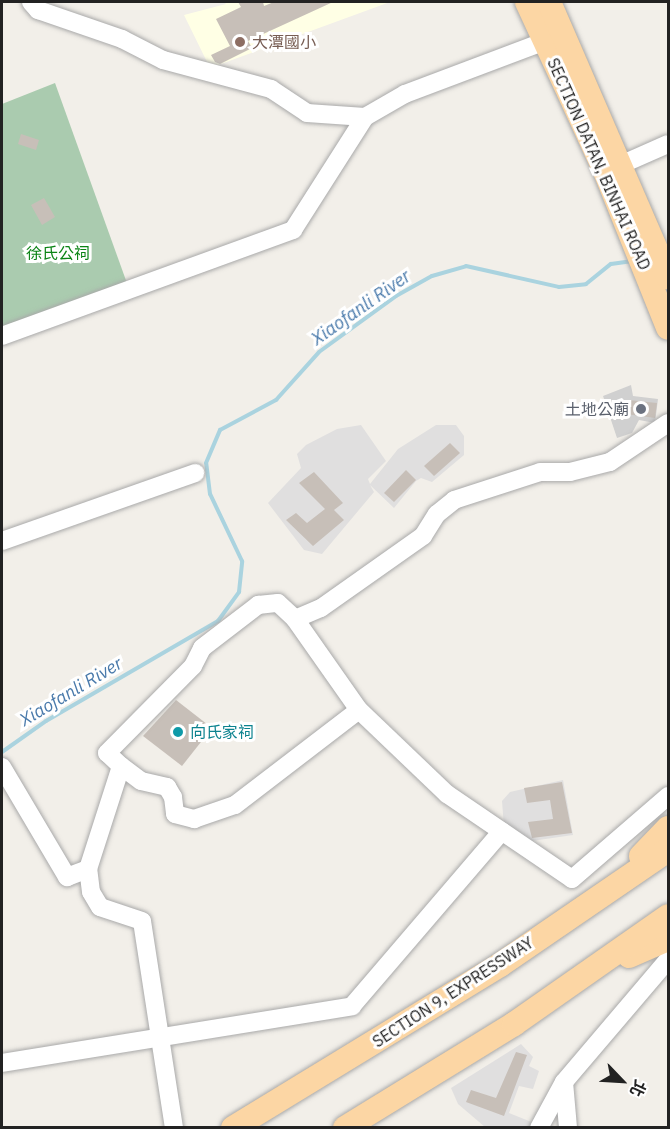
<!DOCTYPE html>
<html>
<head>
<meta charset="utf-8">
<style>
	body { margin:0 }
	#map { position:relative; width:670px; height:1129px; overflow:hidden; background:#f2efe9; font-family:"IBM Plex Sans","Noto Sans TC",sans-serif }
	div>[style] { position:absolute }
	.residential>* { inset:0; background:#e0dfdf }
	.education>* { inset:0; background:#ffffe5 }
	.religious>* { inset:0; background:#d0d0d0 }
	.cemetery>* { inset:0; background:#aacbaf }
	.stream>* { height:4px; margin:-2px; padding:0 2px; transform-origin:2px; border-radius:2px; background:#aad3df }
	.building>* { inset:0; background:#c7bfb8 }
	.roads { filter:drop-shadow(0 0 2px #a9a9a9) drop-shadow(0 0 2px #a9a9a9) }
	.minor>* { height:18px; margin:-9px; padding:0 9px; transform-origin:9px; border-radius:9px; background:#fff }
	.major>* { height:24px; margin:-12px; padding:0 12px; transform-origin:12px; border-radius:12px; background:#fcd6a4 }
	.dots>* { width:16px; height:16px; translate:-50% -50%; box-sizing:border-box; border:3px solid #fff; border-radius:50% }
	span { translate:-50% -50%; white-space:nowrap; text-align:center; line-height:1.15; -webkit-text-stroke:6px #fff; paint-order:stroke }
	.education-label { font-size:16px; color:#785e54 }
	.left { translate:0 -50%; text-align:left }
	.street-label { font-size:16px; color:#222 }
	.park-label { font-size:16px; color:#0c8416 }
	.worship-label { font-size:16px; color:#5b616d }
	.right { translate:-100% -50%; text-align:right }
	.culture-label { font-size:16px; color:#0d838f }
	.water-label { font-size:18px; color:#4a7aab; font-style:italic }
	.frame { position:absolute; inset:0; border:3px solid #222; pointer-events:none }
	.north { position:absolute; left:592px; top:1051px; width:60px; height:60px; -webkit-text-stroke:4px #fff; paint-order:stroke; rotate:115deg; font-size:16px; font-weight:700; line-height:24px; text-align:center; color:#222 }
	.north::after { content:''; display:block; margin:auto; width:21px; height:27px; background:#222; clip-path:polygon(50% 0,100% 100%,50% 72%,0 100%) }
</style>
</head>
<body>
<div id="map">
	<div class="residential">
		<div style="clip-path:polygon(361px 425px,386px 461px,368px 479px,370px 484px,398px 449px,436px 425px,456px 425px,464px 436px,464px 455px,432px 482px,421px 478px,416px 481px,394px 508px,370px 485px,374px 492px,322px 554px,304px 550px,268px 503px,301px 468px,297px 454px,306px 445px,337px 429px)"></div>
		<div style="clip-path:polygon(563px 780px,573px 835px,525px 842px,504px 826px,502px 801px,510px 792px)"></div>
		<div style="clip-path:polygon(521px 1044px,533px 1057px,529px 1066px,539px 1071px,533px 1089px,519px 1086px,509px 1113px,534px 1123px,532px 1127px,485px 1127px,458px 1104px,451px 1088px)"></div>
	</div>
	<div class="education">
		<div style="clip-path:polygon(224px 2px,390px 2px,210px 68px,184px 15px,226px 4px)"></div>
	</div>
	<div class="religious">
		<div style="clip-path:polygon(631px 385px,633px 396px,658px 399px,655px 423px,639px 420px,632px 433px,617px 438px,603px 396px)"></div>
	</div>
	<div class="cemetery">
		<div style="clip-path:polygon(55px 83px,128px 286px,2px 332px,2px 104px)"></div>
	</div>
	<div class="stream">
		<div style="left:2px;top:752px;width:54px;rotate:-35.2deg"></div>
		<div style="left:46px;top:721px;width:199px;rotate:-30.2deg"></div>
		<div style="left:218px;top:621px;width:36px;rotate:-54deg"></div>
		<div style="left:239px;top:592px;width:31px;rotate:-84deg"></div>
		<div style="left:242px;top:561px;width:74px;rotate:-115.5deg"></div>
		<div style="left:210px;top:494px;width:31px;rotate:-97deg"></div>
		<div style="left:206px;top:463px;width:36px;rotate:-67deg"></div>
		<div style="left:220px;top:430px;width:64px;rotate:-28.2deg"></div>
		<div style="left:276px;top:400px;width:64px;rotate:-48.1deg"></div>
		<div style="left:319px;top:352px;width:95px;rotate:-36deg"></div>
		<div style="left:396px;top:296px;width:41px;rotate:-29.1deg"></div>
		<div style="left:432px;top:276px;width:35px;rotate:-16deg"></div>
		<div style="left:466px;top:266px;width:95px;rotate:12.7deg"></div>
		<div style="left:559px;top:287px;width:27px;rotate:-6deg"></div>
		<div style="left:586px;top:284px;width:32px;rotate:-39deg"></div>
		<div style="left:611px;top:264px;width:22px;rotate:-8deg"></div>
	</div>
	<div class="building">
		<div style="clip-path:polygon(238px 2px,263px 2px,264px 6px,274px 2px,333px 2px,248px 41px,252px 48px,220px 64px,215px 62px,211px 55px,230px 46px,216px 19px,241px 7px)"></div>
		<div style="clip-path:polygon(21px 134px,39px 140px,36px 150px,18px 144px)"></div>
		<div style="clip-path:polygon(44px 198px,55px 217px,42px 225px,31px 205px)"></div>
		<div style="clip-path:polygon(628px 400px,657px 403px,655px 418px,626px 414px)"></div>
		<div style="clip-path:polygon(450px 443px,460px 453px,434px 476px,424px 466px)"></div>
		<div style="clip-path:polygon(406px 470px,416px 480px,394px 502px,384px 493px)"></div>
		<div style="clip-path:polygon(314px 472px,343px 503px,334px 510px,344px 520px,313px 546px,286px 520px,296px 513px,307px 523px,325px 509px,299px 483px)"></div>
		<div style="clip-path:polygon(176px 700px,212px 728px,182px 766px,143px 736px)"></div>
		<div style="clip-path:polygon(562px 782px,572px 833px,532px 838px,528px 822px,553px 819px,550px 800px,527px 803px,524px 788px)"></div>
		<div style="clip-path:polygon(516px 1052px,527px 1055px,504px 1116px,466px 1102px,471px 1090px,496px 1098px)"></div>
	</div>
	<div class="roads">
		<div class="minor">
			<div style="left:31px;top:2px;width:11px;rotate:49deg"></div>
			<div style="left:38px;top:10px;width:89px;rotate:19deg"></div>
			<div style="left:122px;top:39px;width:46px;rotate:27.1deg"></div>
			<div style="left:163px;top:60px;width:112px;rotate:15deg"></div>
			<div style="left:271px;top:89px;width:43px;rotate:33.7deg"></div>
			<div style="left:307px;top:113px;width:58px;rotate:3.9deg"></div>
			<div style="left:609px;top:170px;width:64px;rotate:-23.8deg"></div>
			<div style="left:2px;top:336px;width:310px;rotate:-20deg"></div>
			<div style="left:293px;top:230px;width:134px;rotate:-57.5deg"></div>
			<div style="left:365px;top:117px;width:46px;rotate:-29.9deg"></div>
			<div style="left:405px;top:94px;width:150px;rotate:-20.7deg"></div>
			<div style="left:2px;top:541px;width:205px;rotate:-19.4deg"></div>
			<div style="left:295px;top:619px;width:28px;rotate:-23deg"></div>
			<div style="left:321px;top:608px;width:125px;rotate:-35.2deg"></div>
			<div style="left:423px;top:536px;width:26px;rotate:-58deg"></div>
			<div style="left:437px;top:514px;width:22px;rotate:-39deg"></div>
			<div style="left:454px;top:500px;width:90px;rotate:-18deg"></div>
			<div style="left:540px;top:472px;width:30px"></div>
			<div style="left:570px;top:472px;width:41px;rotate:-14deg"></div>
			<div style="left:610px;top:462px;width:70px;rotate:-33.9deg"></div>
			<div style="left:121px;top:766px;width:25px;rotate:37deg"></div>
			<div style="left:141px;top:781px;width:27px;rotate:13deg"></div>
			<div style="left:167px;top:787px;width:12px;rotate:59deg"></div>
			<div style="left:173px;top:797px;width:17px;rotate:83deg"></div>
			<div style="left:175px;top:814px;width:20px;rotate:15deg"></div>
			<div style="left:194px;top:819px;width:43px;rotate:-18.9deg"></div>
			<div style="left:235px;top:805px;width:156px;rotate:-37.5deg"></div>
			<div style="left:2px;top:767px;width:128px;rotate:59.4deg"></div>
			<div style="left:67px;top:877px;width:22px;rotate:-21deg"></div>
			<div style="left:2px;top:1063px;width:355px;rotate:-9.2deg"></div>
			<div style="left:352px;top:1006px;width:230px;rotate:-49.4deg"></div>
			<div style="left:564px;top:1082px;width:46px;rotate:85deg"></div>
			<div style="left:174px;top:1128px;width:209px;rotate:-98.8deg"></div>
			<div style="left:142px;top:921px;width:44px;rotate:-161.6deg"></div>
			<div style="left:100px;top:907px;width:17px;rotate:-121deg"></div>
			<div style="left:91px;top:892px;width:23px;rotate:-97deg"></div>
			<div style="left:88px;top:869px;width:108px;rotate:-72.2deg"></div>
			<div style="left:121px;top:766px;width:19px;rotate:-137deg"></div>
			<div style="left:107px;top:753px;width:122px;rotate:-45.3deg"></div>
			<div style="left:193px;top:666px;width:20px;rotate:-63deg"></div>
			<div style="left:202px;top:648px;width:71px;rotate:-37.5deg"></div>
			<div style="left:258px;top:605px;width:20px;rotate:-6deg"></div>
			<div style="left:278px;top:603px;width:23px;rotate:43deg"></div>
			<div style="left:295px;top:619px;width:111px;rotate:54.9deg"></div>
			<div style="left:359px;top:710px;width:122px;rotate:43.7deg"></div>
			<div style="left:447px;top:794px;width:151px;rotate:34.2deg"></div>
			<div style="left:572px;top:879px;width:127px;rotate:-40.8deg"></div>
			<div style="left:539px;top:1128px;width:52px;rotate:-61.5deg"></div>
			<div style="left:564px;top:1082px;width:160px;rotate:-49.6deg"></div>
		</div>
		<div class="major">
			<div style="left:527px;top:2px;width:186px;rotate:65.2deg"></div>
			<div style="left:605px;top:171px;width:169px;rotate:68.1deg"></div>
			<div style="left:549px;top:2px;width:300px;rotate:66.6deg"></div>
			<div style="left:641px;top:856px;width:39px;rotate:-46deg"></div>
			<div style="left:629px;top:956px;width:43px;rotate:-23.6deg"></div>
			<div style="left:233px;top:1128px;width:313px;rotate:-31.4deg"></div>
			<div style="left:500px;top:965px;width:204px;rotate:-34.4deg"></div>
			<div style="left:345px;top:1128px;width:198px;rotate:-31.6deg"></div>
			<div style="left:514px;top:1024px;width:188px;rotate:-35deg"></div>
		</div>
	</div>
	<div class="dots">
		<div style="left:240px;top:42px;background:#8d6e63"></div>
		<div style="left:641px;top:409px;background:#6b7280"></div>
		<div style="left:178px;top:732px;background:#0f9aa8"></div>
	</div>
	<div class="education-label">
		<span class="left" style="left:252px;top:42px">大潭國小</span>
	</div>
	<div class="street-label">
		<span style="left:599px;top:164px;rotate:66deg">SECTION DATAN, BINHAI ROAD</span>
		<span style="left:453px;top:992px;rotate:-33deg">SECTION 9, EXPRESSWAY</span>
	</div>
	<div class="park-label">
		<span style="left:58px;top:253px">徐氏公祠</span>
	</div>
	<div class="worship-label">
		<span class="right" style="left:629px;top:409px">土地公廟</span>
	</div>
	<div class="culture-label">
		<span class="left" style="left:190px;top:732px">向氏家祠</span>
	</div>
	<div class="water-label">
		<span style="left:361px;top:308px;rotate:-35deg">Xiaofanli River</span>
		<span style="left:71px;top:692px;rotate:-31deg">Xiaofanli River</span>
	</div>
	<div class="frame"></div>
	<div class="north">北</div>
</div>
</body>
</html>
